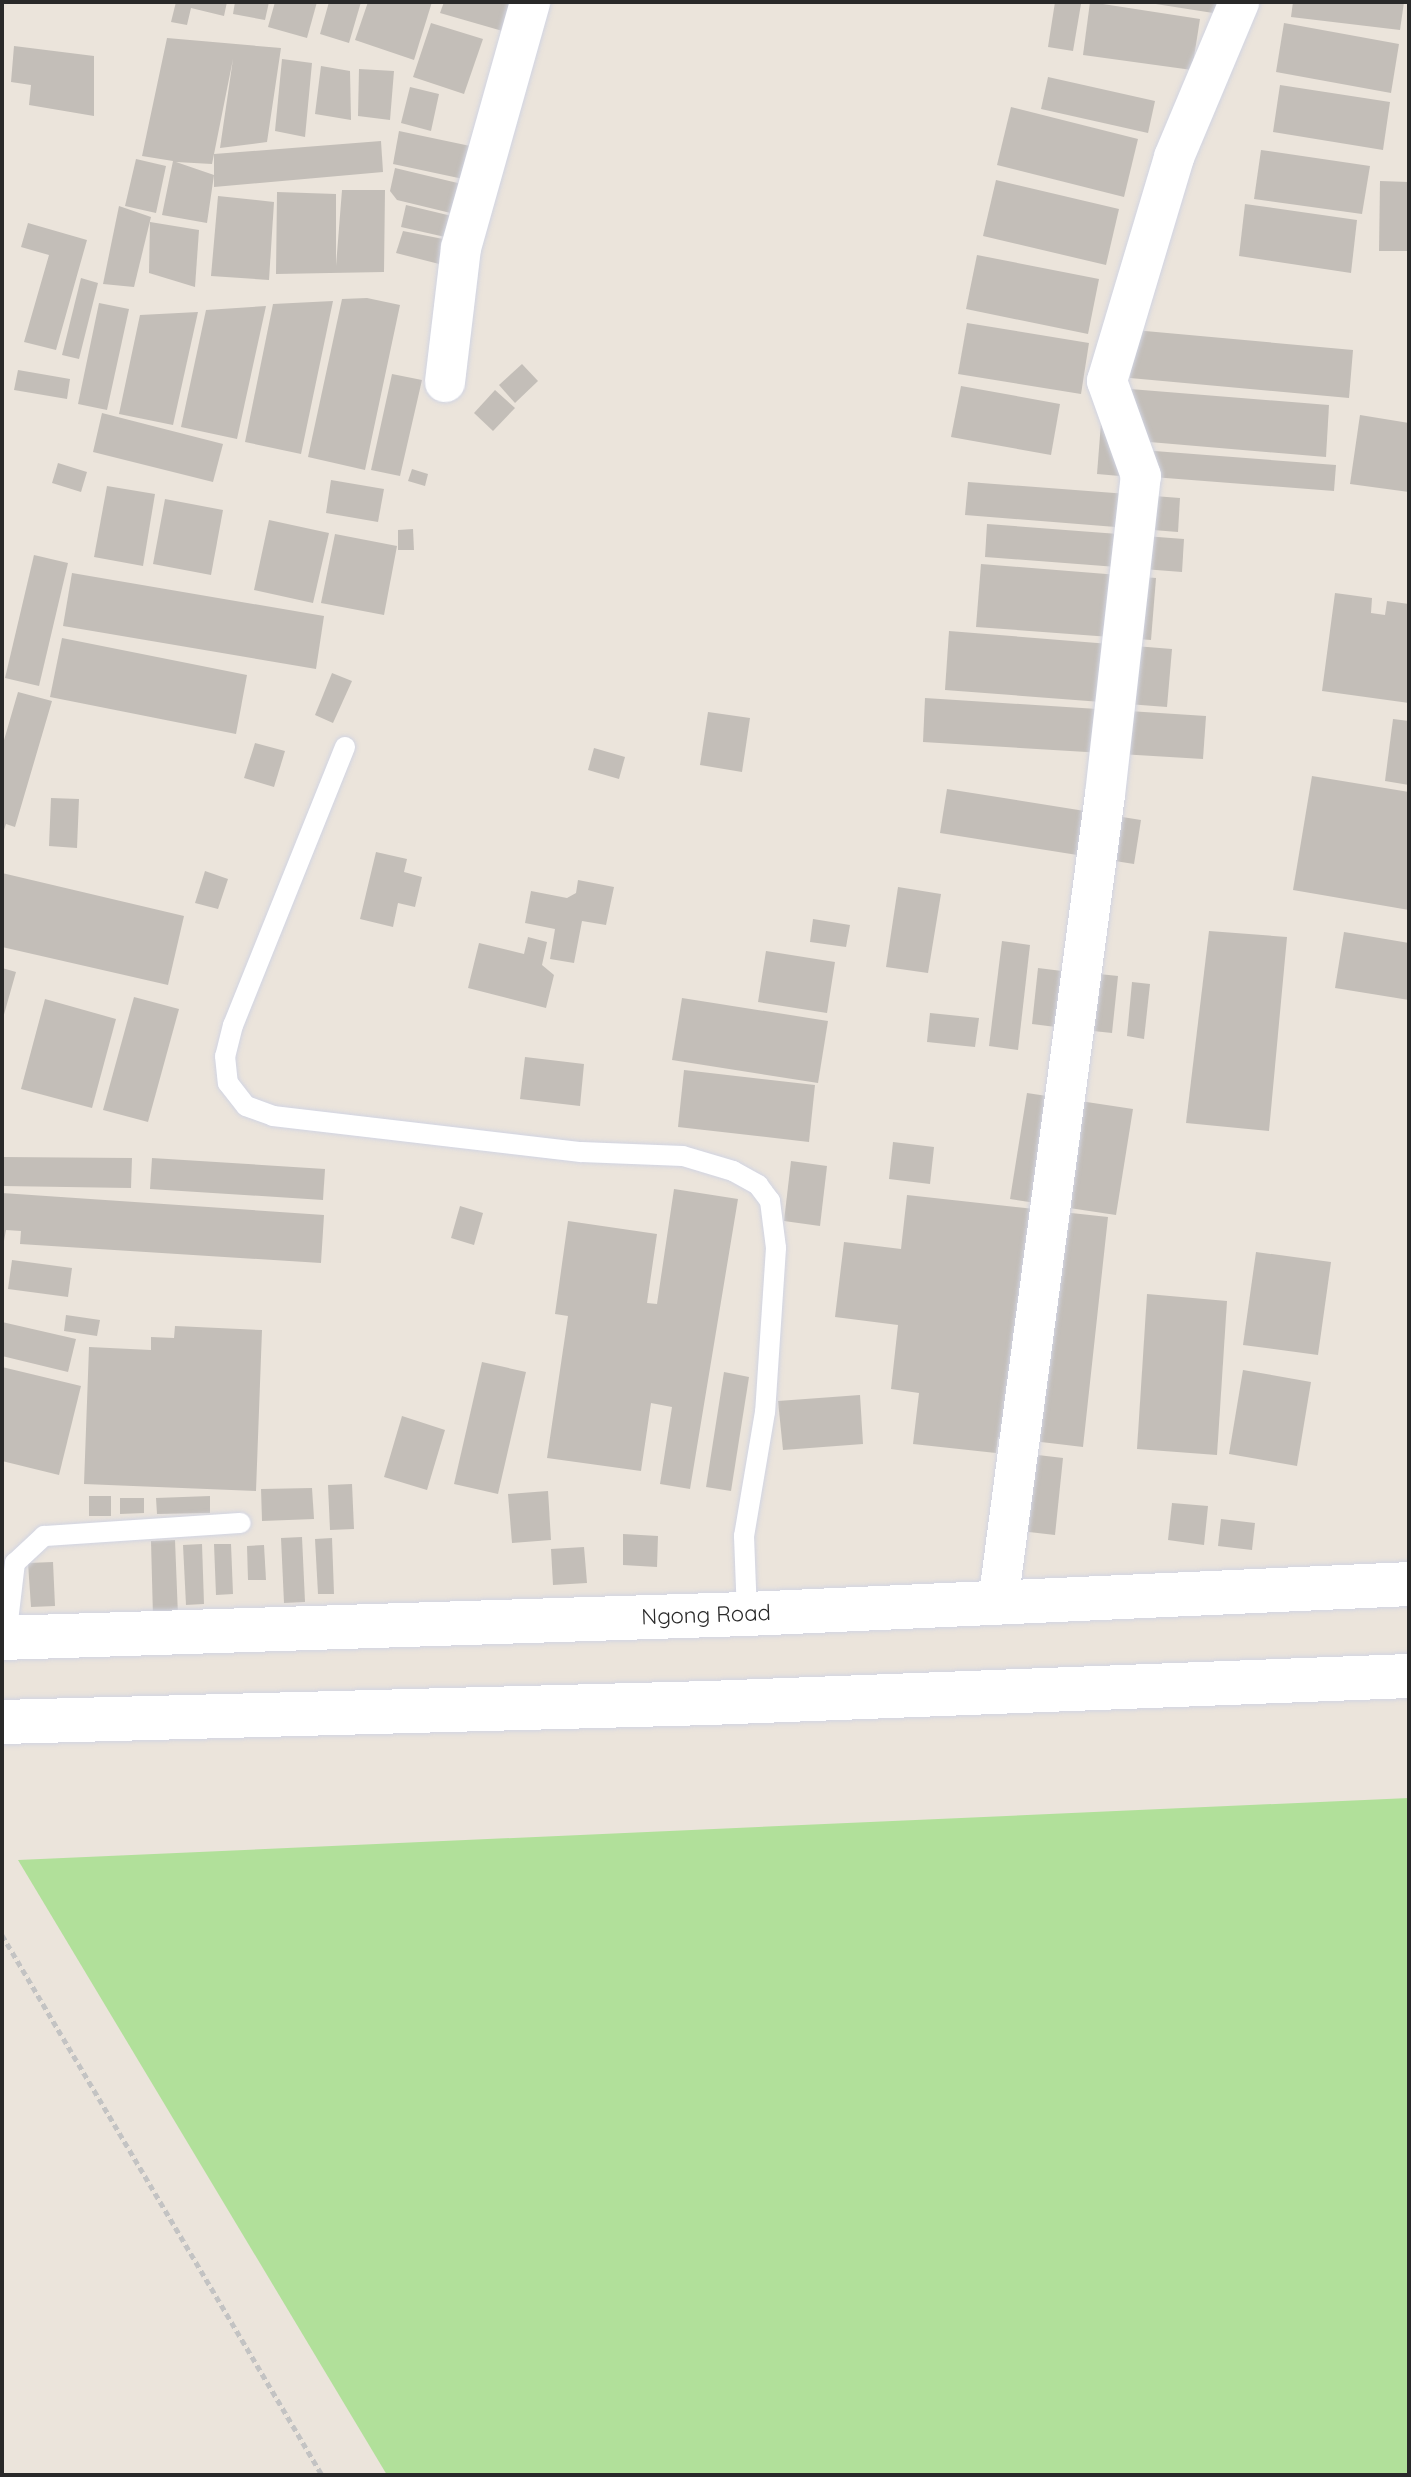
<!DOCTYPE html>
<html>
<head>
<meta charset="utf-8">
<style>
	body { margin:0 }
	#map { position:relative; width:1411px; height:2477px; overflow:hidden; background:#ebe4db; font-family:Quicksand,sans-serif }
	div>[style] { position:absolute }
	.green>* { inset:0; background:#b1e09a }
	.building>* { inset:0; background:#c3beb8 }
	.path>* { height:5px; margin-top:-2.5px; transform-origin:0; background:repeating-linear-gradient(90deg,#c3c3c3 0 6px,transparent 0 10px) }
	.roads { filter:drop-shadow(0 0 2px #d1d4e2) drop-shadow(0 0 2px #d1d4e2) }
	.service>* { height:20px; margin:-10px; padding:0 10px; transform-origin:10px; border-radius:10px; background:#fff }
	.minor>* { height:40px; margin:-20px; padding:0 20px; transform-origin:20px; border-radius:20px; background:#fff }
	.secondary>* { height:44px; margin:-22px; padding:0 22px; transform-origin:22px; border-radius:22px; background:#fff }
	span { translate:-50% -50%; white-space:nowrap; text-align:center; line-height:1.15; -webkit-text-stroke:7px #fff; paint-order:stroke }
	.street-label { font-size:22px; color:#292929 }
	.frame { position:absolute; inset:0; border:4px solid #292929; pointer-events:none }
</style>
</head>
<body>
<div id="map">
	<div class="green">
		<div style="clip-path:polygon(1409px 1798px,1409px 2475px,387px 2475px,18px 1860px)"></div>
	</div>
	<div class="building">
		<div style="clip-path:polygon(176px 2px,227px 2px,224px 16px,191px 8px,187px 25px,171px 22px)"></div>
		<div style="clip-path:polygon(235px 2px,269px 2px,265px 20px,233px 14px)"></div>
		<div style="clip-path:polygon(275px 2px,317px 2px,307px 38px,268px 27px)"></div>
		<div style="clip-path:polygon(329px 2px,361px 2px,349px 43px,320px 34px)"></div>
		<div style="clip-path:polygon(368px 2px,432px 2px,414px 60px,355px 40px)"></div>
		<div style="clip-path:polygon(444px 2px,515px 2px,506px 32px,440px 13px)"></div>
		<div style="clip-path:polygon(1055px 2px,1081px 4px,1073px 51px,1048px 47px)"></div>
		<div style="clip-path:polygon(1090px 2px,1200px 19px,1192px 70px,1083px 55px)"></div>
		<div style="clip-path:polygon(1143px 2px,1228px 2px,1226px 15px)"></div>
		<div style="clip-path:polygon(1293px 2px,1404px 2px,1400px 30px,1291px 17px)"></div>
		<div style="clip-path:polygon(431px 23px,483px 39px,464px 94px,413px 77px)"></div>
		<div style="clip-path:polygon(1284px 23px,1399px 44px,1391px 93px,1276px 72px)"></div>
		<div style="clip-path:polygon(167px 38px,281px 48px,267px 142px,220px 148px,233px 59px,212px 164px,176px 162px,214px 175px,207px 223px,162px 215px,173px 161px,142px 156px)"></div>
		<div style="clip-path:polygon(14px 46px,94px 56px,94px 116px,29px 105px,31px 85px,11px 82px)"></div>
		<div style="clip-path:polygon(282px 59px,312px 63px,305px 137px,275px 131px)"></div>
		<div style="clip-path:polygon(321px 66px,350px 71px,351px 120px,315px 114px)"></div>
		<div style="clip-path:polygon(359px 69px,394px 71px,390px 120px,358px 116px)"></div>
		<div style="clip-path:polygon(1048px 77px,1155px 101px,1148px 133px,1041px 109px)"></div>
		<div style="clip-path:polygon(1280px 85px,1390px 102px,1383px 150px,1273px 132px)"></div>
		<div style="clip-path:polygon(410px 87px,439px 94px,431px 131px,401px 123px)"></div>
		<div style="clip-path:polygon(1011px 107px,1138px 139px,1124px 197px,997px 165px)"></div>
		<div style="clip-path:polygon(399px 131px,475px 147px,468px 180px,393px 164px)"></div>
		<div style="clip-path:polygon(381px 141px,383px 172px,214px 187px,214px 154px)"></div>
		<div style="clip-path:polygon(1261px 150px,1370px 166px,1362px 214px,1254px 199px)"></div>
		<div style="clip-path:polygon(136px 159px,166px 166px,156px 213px,125px 206px)"></div>
		<div style="clip-path:polygon(395px 168px,466px 185px,459px 215px,397px 200px,390px 191px)"></div>
		<div style="clip-path:polygon(996px 180px,1119px 209px,1106px 265px,983px 236px)"></div>
		<div style="clip-path:polygon(1380px 181px,1409px 182px,1409px 251px,1379px 251px)"></div>
		<div style="clip-path:polygon(342px 190px,385px 190px,384px 272px,276px 274px,277px 192px,336px 194px,336px 266px)"></div>
		<div style="clip-path:polygon(218px 196px,274px 202px,269px 280px,211px 276px)"></div>
		<div style="clip-path:polygon(1245px 204px,1357px 220px,1351px 273px,1239px 256px)"></div>
		<div style="clip-path:polygon(406px 205px,460px 218px,454px 239px,401px 227px)"></div>
		<div style="clip-path:polygon(119px 206px,151px 217px,134px 287px,103px 284px)"></div>
		<div style="clip-path:polygon(150px 222px,199px 230px,195px 287px,149px 273px)"></div>
		<div style="clip-path:polygon(28px 223px,87px 240px,56px 350px,24px 342px,49px 255px,21px 247px)"></div>
		<div style="clip-path:polygon(403px 231px,453px 241px,447px 266px,396px 253px)"></div>
		<div style="clip-path:polygon(977px 255px,1099px 279px,1088px 334px,966px 309px)"></div>
		<div style="clip-path:polygon(81px 278px,98px 283px,79px 359px,62px 355px)"></div>
		<div style="clip-path:polygon(367px 298px,400px 305px,365px 470px,308px 457px,342px 299px)"></div>
		<div style="clip-path:polygon(333px 301px,301px 454px,245px 442px,273px 304px)"></div>
		<div style="clip-path:polygon(99px 303px,129px 309px,107px 410px,78px 404px)"></div>
		<div style="clip-path:polygon(266px 306px,237px 439px,181px 427px,206px 310px)"></div>
		<div style="clip-path:polygon(198px 312px,173px 425px,119px 414px,140px 315px)"></div>
		<div style="clip-path:polygon(967px 323px,1089px 343px,1081px 394px,958px 374px)"></div>
		<div style="clip-path:polygon(1134px 330px,1353px 350px,1349px 398px,1130px 378px)"></div>
		<div style="clip-path:polygon(522px 364px,538px 381px,515px 403px,499px 385px)"></div>
		<div style="clip-path:polygon(18px 370px,70px 379px,67px 399px,14px 390px)"></div>
		<div style="clip-path:polygon(392px 374px,422px 380px,400px 476px,371px 470px)"></div>
		<div style="clip-path:polygon(961px 386px,1060px 404px,1051px 455px,951px 437px)"></div>
		<div style="clip-path:polygon(1130px 389px,1329px 405px,1326px 457px,1126px 440px)"></div>
		<div style="clip-path:polygon(495px 390px,515px 408px,493px 431px,474px 413px)"></div>
		<div style="clip-path:polygon(102px 413px,223px 444px,213px 482px,93px 452px)"></div>
		<div style="clip-path:polygon(1360px 415px,1409px 423px,1409px 492px,1350px 484px)"></div>
		<div style="clip-path:polygon(1101px 423px,1124px 425px,1120px 476px,1097px 474px)"></div>
		<div style="clip-path:polygon(1128px 449px,1336px 465px,1334px 491px,1127px 475px)"></div>
		<div style="clip-path:polygon(58px 463px,87px 472px,81px 492px,52px 483px)"></div>
		<div style="clip-path:polygon(412px 469px,428px 474px,425px 486px,408px 481px)"></div>
		<div style="clip-path:polygon(331px 480px,384px 489px,378px 522px,326px 513px)"></div>
		<div style="clip-path:polygon(968px 482px,1180px 498px,1178px 532px,965px 515px)"></div>
		<div style="clip-path:polygon(107px 486px,155px 494px,143px 566px,94px 557px)"></div>
		<div style="clip-path:polygon(165px 499px,223px 510px,211px 575px,153px 564px)"></div>
		<div style="clip-path:polygon(269px 520px,329px 533px,313px 603px,254px 590px)"></div>
		<div style="clip-path:polygon(987px 524px,1184px 539px,1182px 572px,985px 557px)"></div>
		<div style="clip-path:polygon(413px 529px,414px 550px,398px 550px,398px 530px)"></div>
		<div style="clip-path:polygon(335px 534px,397px 546px,384px 615px,321px 603px)"></div>
		<div style="clip-path:polygon(34px 555px,68px 563px,39px 686px,5px 678px)"></div>
		<div style="clip-path:polygon(981px 564px,1156px 578px,1151px 640px,976px 627px)"></div>
		<div style="clip-path:polygon(72px 573px,324px 616px,316px 669px,63px 626px)"></div>
		<div style="clip-path:polygon(1335px 593px,1372px 598px,1371px 613px,1385px 615px,1387px 601px,1409px 604px,1409px 703px,1322px 691px)"></div>
		<div style="clip-path:polygon(949px 631px,1172px 649px,1167px 707px,945px 690px)"></div>
		<div style="clip-path:polygon(62px 638px,247px 675px,236px 734px,50px 697px)"></div>
		<div style="clip-path:polygon(332px 673px,352px 681px,333px 723px,315px 715px)"></div>
		<div style="clip-path:polygon(18px 692px,52px 701px,15px 827px,6px 824px,2px 836px,2px 747px)"></div>
		<div style="clip-path:polygon(925px 698px,1206px 716px,1203px 759px,923px 742px)"></div>
		<div style="clip-path:polygon(708px 712px,750px 718px,742px 772px,700px 765px)"></div>
		<div style="clip-path:polygon(1393px 719px,1409px 721px,1409px 785px,1385px 781px)"></div>
		<div style="clip-path:polygon(255px 743px,285px 751px,274px 787px,244px 778px)"></div>
		<div style="clip-path:polygon(594px 748px,625px 757px,619px 779px,588px 770px)"></div>
		<div style="clip-path:polygon(1312px 776px,1409px 792px,1409px 910px,1293px 890px)"></div>
		<div style="clip-path:polygon(947px 789px,1141px 820px,1134px 864px,940px 833px)"></div>
		<div style="clip-path:polygon(51px 798px,79px 799px,77px 848px,49px 846px)"></div>
		<div style="clip-path:polygon(376px 852px,407px 859px,404px 872px,422px 877px,415px 907px,398px 903px,393px 927px,360px 919px)"></div>
		<div style="clip-path:polygon(205px 871px,228px 879px,218px 909px,195px 903px)"></div>
		<div style="clip-path:polygon(2px 873px,184px 916px,168px 985px,2px 947px)"></div>
		<div style="clip-path:polygon(578px 880px,614px 887px,606px 925px,582px 921px,574px 963px,550px 959px,555px 929px,525px 923px,531px 891px,567px 898px,576px 893px)"></div>
		<div style="clip-path:polygon(898px 887px,941px 894px,928px 973px,886px 967px)"></div>
		<div style="clip-path:polygon(813px 919px,850px 925px,846px 947px,810px 942px)"></div>
		<div style="clip-path:polygon(1209px 931px,1287px 937px,1269px 1131px,1186px 1123px)"></div>
		<div style="clip-path:polygon(1344px 932px,1409px 943px,1409px 1000px,1335px 988px)"></div>
		<div style="clip-path:polygon(528px 937px,547px 942px,542px 965px,554px 975px,546px 1008px,468px 988px,479px 943px,524px 954px)"></div>
		<div style="clip-path:polygon(1002px 941px,1030px 945px,1018px 1050px,989px 1046px)"></div>
		<div style="clip-path:polygon(766px 951px,835px 962px,827px 1013px,758px 1002px)"></div>
		<div style="clip-path:polygon(2px 968px,16px 972px,3px 1018px,2px 1018px)"></div>
		<div style="clip-path:polygon(1038px 968px,1062px 971px,1056px 1027px,1032px 1024px)"></div>
		<div style="clip-path:polygon(1071px 971px,1118px 976px,1112px 1033px,1065px 1028px)"></div>
		<div style="clip-path:polygon(1132px 982px,1150px 984px,1144px 1039px,1127px 1036px)"></div>
		<div style="clip-path:polygon(134px 997px,179px 1009px,148px 1122px,103px 1110px)"></div>
		<div style="clip-path:polygon(682px 998px,828px 1021px,818px 1083px,672px 1060px)"></div>
		<div style="clip-path:polygon(45px 999px,116px 1019px,92px 1108px,21px 1089px)"></div>
		<div style="clip-path:polygon(930px 1013px,979px 1018px,975px 1047px,927px 1042px)"></div>
		<div style="clip-path:polygon(525px 1057px,584px 1064px,580px 1106px,520px 1099px)"></div>
		<div style="clip-path:polygon(684px 1070px,815px 1085px,809px 1142px,678px 1127px)"></div>
		<div style="clip-path:polygon(1027px 1093px,1133px 1109px,1116px 1215px,1010px 1199px)"></div>
		<div style="clip-path:polygon(893px 1142px,934px 1147px,930px 1184px,889px 1179px)"></div>
		<div style="clip-path:polygon(2px 1157px,132px 1158px,131px 1188px,2px 1186px)"></div>
		<div style="clip-path:polygon(152px 1158px,325px 1169px,323px 1200px,150px 1189px)"></div>
		<div style="clip-path:polygon(791px 1161px,827px 1166px,820px 1226px,784px 1221px)"></div>
		<div style="clip-path:polygon(674px 1189px,738px 1199px,690px 1489px,660px 1484px,672px 1407px,651px 1403px,641px 1471px,547px 1458px,568px 1316px,555px 1314px,568px 1221px,657px 1234px,647px 1303px,657px 1304px)"></div>
		<div style="clip-path:polygon(2px 1193px,324px 1215px,321px 1263px,20px 1244px,21px 1231px,6px 1230px,2px 1252px)"></div>
		<div style="clip-path:polygon(907px 1195px,1108px 1217px,1083px 1447px,998px 1437px,996px 1453px,913px 1444px,919px 1393px,891px 1389px,898px 1325px,835px 1317px,844px 1242px,901px 1249px)"></div>
		<div style="clip-path:polygon(460px 1206px,483px 1213px,474px 1245px,451px 1238px)"></div>
		<div style="clip-path:polygon(1256px 1252px,1331px 1262px,1318px 1355px,1243px 1345px)"></div>
		<div style="clip-path:polygon(12px 1260px,72px 1268px,68px 1297px,8px 1289px)"></div>
		<div style="clip-path:polygon(1147px 1294px,1227px 1301px,1217px 1455px,1137px 1449px)"></div>
		<div style="clip-path:polygon(66px 1315px,100px 1320px,97px 1336px,64px 1331px)"></div>
		<div style="clip-path:polygon(2px 1322px,76px 1339px,68px 1372px,2px 1356px)"></div>
		<div style="clip-path:polygon(175px 1326px,262px 1330px,256px 1491px,84px 1484px,89px 1347px,151px 1350px,151px 1337px,174px 1338px)"></div>
		<div style="clip-path:polygon(482px 1362px,526px 1372px,498px 1494px,454px 1484px)"></div>
		<div style="clip-path:polygon(2px 1367px,81px 1386px,59px 1475px,2px 1461px)"></div>
		<div style="clip-path:polygon(1243px 1370px,1311px 1382px,1297px 1466px,1229px 1454px)"></div>
		<div style="clip-path:polygon(724px 1372px,749px 1377px,731px 1491px,706px 1487px)"></div>
		<div style="clip-path:polygon(860px 1395px,863px 1444px,783px 1450px,778px 1401px)"></div>
		<div style="clip-path:polygon(402px 1416px,445px 1430px,427px 1490px,384px 1477px)"></div>
		<div style="clip-path:polygon(1021px 1453px,1063px 1458px,1055px 1535px,1012px 1530px)"></div>
		<div style="clip-path:polygon(352px 1484px,354px 1529px,330px 1530px,328px 1485px)"></div>
		<div style="clip-path:polygon(312px 1488px,314px 1519px,262px 1521px,261px 1489px)"></div>
		<div style="clip-path:polygon(548px 1491px,551px 1540px,512px 1543px,508px 1494px)"></div>
		<div style="clip-path:polygon(89px 1496px,111px 1496px,111px 1516px,89px 1516px)"></div>
		<div style="clip-path:polygon(210px 1496px,210px 1513px,157px 1514px,156px 1498px)"></div>
		<div style="clip-path:polygon(120px 1498px,144px 1498px,144px 1513px,120px 1514px)"></div>
		<div style="clip-path:polygon(1172px 1503px,1208px 1506px,1204px 1545px,1168px 1540px)"></div>
		<div style="clip-path:polygon(1221px 1519px,1255px 1523px,1252px 1550px,1218px 1546px)"></div>
		<div style="clip-path:polygon(623px 1534px,658px 1536px,657px 1567px,623px 1565px)"></div>
		<div style="clip-path:polygon(302px 1537px,305px 1602px,284px 1603px,281px 1538px)"></div>
		<div style="clip-path:polygon(332px 1538px,334px 1594px,318px 1594px,315px 1539px)"></div>
		<div style="clip-path:polygon(175px 1540px,178px 1616px,153px 1617px,151px 1541px)"></div>
		<div style="clip-path:polygon(202px 1544px,204px 1604px,186px 1605px,183px 1545px)"></div>
		<div style="clip-path:polygon(214px 1544px,231px 1544px,233px 1594px,216px 1595px)"></div>
		<div style="clip-path:polygon(264px 1545px,266px 1580px,248px 1580px,247px 1546px)"></div>
		<div style="clip-path:polygon(584px 1547px,587px 1583px,553px 1585px,551px 1549px)"></div>
		<div style="clip-path:polygon(53px 1562px,55px 1606px,31px 1607px,28px 1563px)"></div>
	</div>
	<div class="path">
		<div style="left:2px;top:1935px;width:628px;rotate:59.35deg"></div>
	</div>
	<div class="roads">
		<div class="service">
			<div style="left:345px;top:747px;width:300px;rotate:111.9deg"></div>
			<div style="left:233px;top:1025px;width:32px;rotate:104deg"></div>
			<div style="left:225px;top:1056px;width:27px;rotate:84deg"></div>
			<div style="left:228px;top:1083px;width:29px;rotate:52deg"></div>
			<div style="left:246px;top:1106px;width:29px;rotate:20deg"></div>
			<div style="left:273px;top:1116px;width:310px;rotate:6.7deg"></div>
			<div style="left:581px;top:1152px;width:102px;rotate:2.2deg"></div>
			<div style="left:683px;top:1156px;width:52px;rotate:16.7deg"></div>
			<div style="left:733px;top:1171px;width:29px;rotate:29deg"></div>
			<div style="left:758px;top:1185px;width:20px;rotate:53deg"></div>
			<div style="left:770px;top:1201px;width:47px;rotate:82.7deg"></div>
			<div style="left:776px;top:1248px;width:164px;rotate:93.8deg"></div>
			<div style="left:765px;top:1412px;width:126px;rotate:99.6deg"></div>
			<div style="left:744px;top:1536px;width:78px;rotate:87.8deg"></div>
			<div style="left:6px;top:1638px;width:76px;rotate:-83.2deg"></div>
			<div style="left:15px;top:1563px;width:40px;rotate:-43deg"></div>
			<div style="left:44px;top:1536px;width:197px;rotate:-3.8deg"></div>
		</div>
		<div class="minor">
			<div style="left:445px;top:382px;width:135px;rotate:-83.2deg"></div>
			<div style="left:461px;top:248px;width:255px;rotate:-74.3deg"></div>
			<div style="left:998px;top:1603px;width:815px;rotate:-82.46deg"></div>
			<div style="left:1105px;top:795px;width:321px;rotate:-83.6deg"></div>
			<div style="left:1141px;top:476px;width:101px;rotate:-109.7deg"></div>
			<div style="left:1107px;top:381px;width:234px;rotate:-73.3deg"></div>
			<div style="left:1174px;top:157px;width:168px;rotate:-67.2deg"></div>
		</div>
		<div class="secondary">
			<div style="left:2px;top:1638px;width:745px;rotate:-1.85deg"></div>
			<div style="left:747px;top:1614px;width:663px;rotate:-2.59deg"></div>
			<div style="left:2px;top:1722px;width:707px;rotate:-1.54deg"></div>
			<div style="left:709px;top:1703px;width:701px;rotate:-2.21deg"></div>
		</div>
	</div>
	<div class="street-label">
		<span style="left:706px;top:1615px;rotate:-2deg">Ngong Road</span>
	</div>
	<div class="frame"></div>
</div>
</body>
</html>
